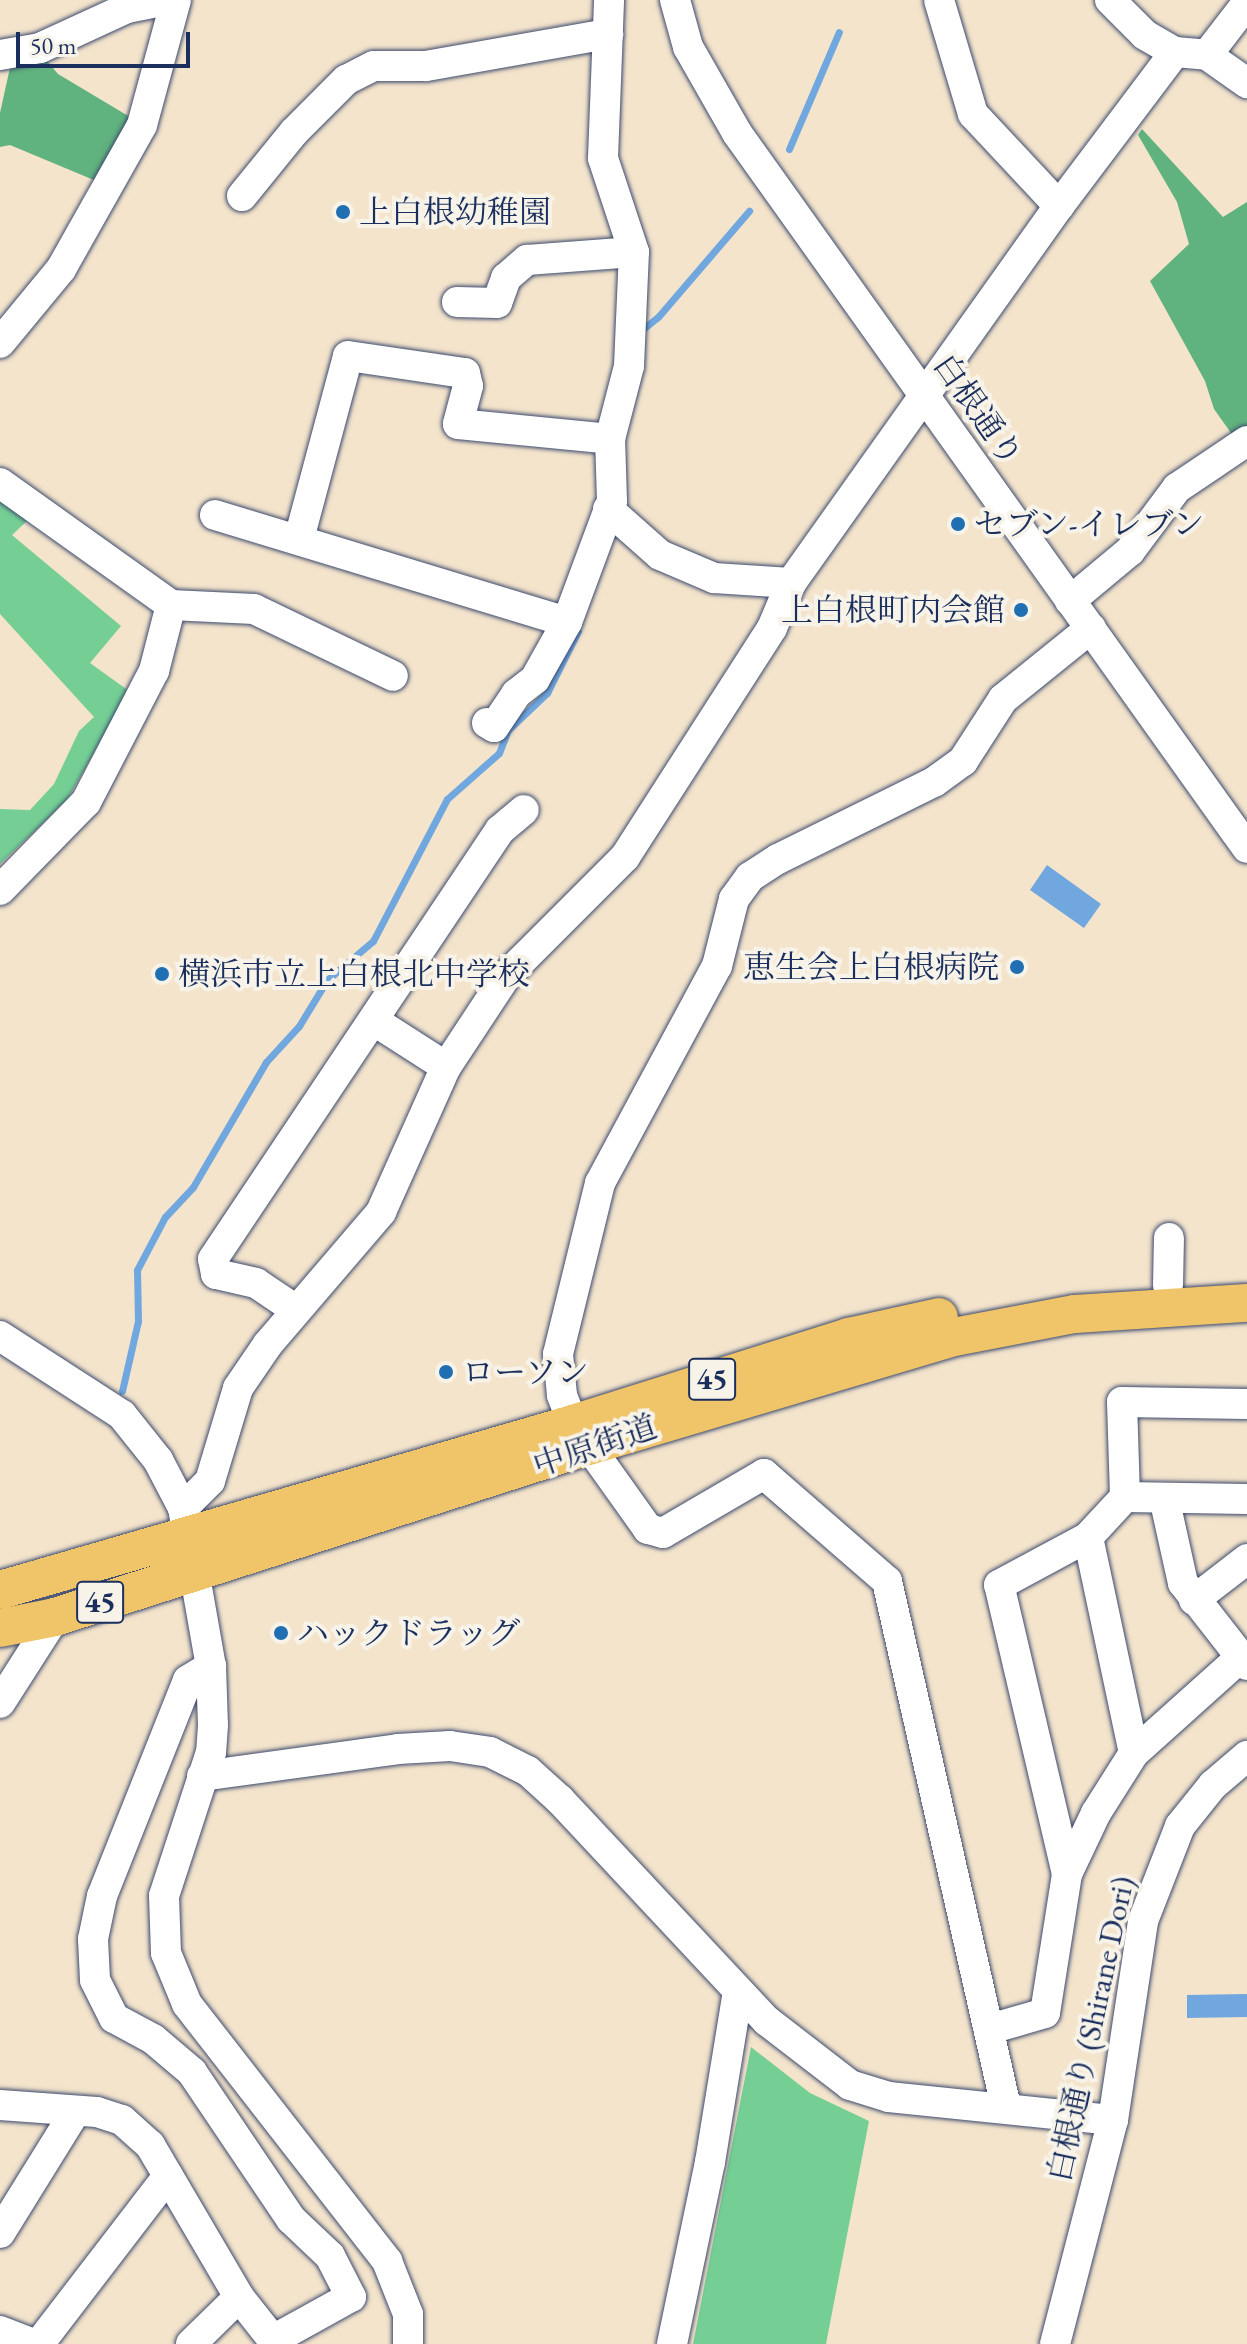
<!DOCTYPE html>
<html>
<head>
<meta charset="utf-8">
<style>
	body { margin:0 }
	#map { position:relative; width:1247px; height:2344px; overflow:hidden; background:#f4e4cc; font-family:"EB Garamond","Noto Serif JP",serif }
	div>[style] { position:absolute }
	.green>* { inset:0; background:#75cf95 }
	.forest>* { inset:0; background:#60b27e }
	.water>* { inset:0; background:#70a7de }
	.stream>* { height:7px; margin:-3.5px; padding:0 3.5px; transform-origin:3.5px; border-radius:3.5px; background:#70a7de }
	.roads { filter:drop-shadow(0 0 2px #3c4a6e) drop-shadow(0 0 2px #3c4a6e) }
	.minor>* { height:30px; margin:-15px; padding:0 15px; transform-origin:15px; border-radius:15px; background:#fff }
	.major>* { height:38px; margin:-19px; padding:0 19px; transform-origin:19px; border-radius:19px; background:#f0c469 }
	.dots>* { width:22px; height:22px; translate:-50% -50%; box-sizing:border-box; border:4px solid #f7f3e8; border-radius:50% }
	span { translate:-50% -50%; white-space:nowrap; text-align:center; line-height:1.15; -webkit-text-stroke:8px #f7f3e8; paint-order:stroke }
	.shield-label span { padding:2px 6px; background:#f7f3e8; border:2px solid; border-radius:6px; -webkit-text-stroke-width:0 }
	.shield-label { font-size:30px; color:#1b2f5e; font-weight:700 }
	.poi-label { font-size:32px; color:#1b2f5e }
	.left { translate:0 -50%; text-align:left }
	.right { translate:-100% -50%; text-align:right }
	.street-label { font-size:32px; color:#1b2f5e }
	.scale { position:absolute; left:16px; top:32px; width:174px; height:36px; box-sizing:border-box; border:4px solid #1b2f5e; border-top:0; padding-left:10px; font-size:24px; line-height:28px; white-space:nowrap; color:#1b2f5e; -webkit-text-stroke:6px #f7f3e8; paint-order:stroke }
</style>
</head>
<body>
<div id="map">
	<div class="green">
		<div style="clip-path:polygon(0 499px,27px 521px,12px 535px,121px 626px,90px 663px,129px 691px,67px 800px,0 864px,0 809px,30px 810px,54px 784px,79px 731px,94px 717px,0 614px)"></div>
		<div style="clip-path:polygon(751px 2047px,810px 2093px,869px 2121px,826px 2344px,693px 2344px)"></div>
	</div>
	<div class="forest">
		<div style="clip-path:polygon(43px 56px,58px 74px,135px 120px,101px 183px,10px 145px,0 147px,0 113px,11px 63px)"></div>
		<div style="clip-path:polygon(1142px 129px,1223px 217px,1247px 202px,1247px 431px,1236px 440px,1214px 409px,1205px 381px,1150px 281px,1189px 244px,1177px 202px,1138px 135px)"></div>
	</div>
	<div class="water">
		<div style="clip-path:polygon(1047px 865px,1101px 904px,1084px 928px,1030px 890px)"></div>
		<div style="clip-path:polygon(1247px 1994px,1247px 2017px,1187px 2018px,1187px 1995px)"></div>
	</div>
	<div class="stream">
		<div style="left:789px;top:149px;width:127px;rotate:-66.9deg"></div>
		<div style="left:638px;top:333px;width:26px;rotate:-39deg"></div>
		<div style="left:658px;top:317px;width:140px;rotate:-49.4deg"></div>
		<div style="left:122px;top:1391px;width:72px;rotate:-77.1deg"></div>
		<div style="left:138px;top:1321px;width:51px;rotate:-91.1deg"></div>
		<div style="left:137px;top:1270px;width:60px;rotate:-62.2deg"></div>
		<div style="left:165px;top:1217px;width:41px;rotate:-47deg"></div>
		<div style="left:193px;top:1187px;width:145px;rotate:-59.7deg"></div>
		<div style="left:266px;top:1062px;width:49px;rotate:-47.5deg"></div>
		<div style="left:299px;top:1026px;width:54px;rotate:-58.7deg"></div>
		<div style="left:327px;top:980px;width:60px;rotate:-40.3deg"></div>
		<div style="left:373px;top:941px;width:160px;rotate:-62.5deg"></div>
		<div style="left:447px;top:799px;width:69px;rotate:-41.5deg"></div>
		<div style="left:499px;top:753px;width:25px;rotate:-69deg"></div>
		<div style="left:508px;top:730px;width:54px;rotate:-43.5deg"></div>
		<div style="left:547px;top:693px;width:69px;rotate:-63.4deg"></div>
	</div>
	<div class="roads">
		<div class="minor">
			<div style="left:675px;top:0;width:49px;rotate:74.5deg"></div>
			<div style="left:688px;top:47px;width:99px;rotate:60.3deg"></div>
			<div style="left:737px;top:133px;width:878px;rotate:54.5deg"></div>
			<div style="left:939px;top:0;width:119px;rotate:73.4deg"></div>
			<div style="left:973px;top:114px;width:126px;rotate:46.9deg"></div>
			<div style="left:1110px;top:0;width:49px;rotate:45deg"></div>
			<div style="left:1145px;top:35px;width:34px;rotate:30deg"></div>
			<div style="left:0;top:55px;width:41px;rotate:-9.9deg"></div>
			<div style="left:40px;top:48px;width:96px;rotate:-24.7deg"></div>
			<div style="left:127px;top:8px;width:41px;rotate:-11.3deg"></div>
			<div style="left:1207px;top:55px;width:66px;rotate:-52.4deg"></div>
			<div style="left:242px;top:196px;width:82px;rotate:-50.9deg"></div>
			<div style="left:294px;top:132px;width:74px;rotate:-45deg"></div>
			<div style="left:346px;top:80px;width:31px;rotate:-27deg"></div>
			<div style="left:374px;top:66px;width:52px"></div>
			<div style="left:426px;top:66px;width:185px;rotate:-10deg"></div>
			<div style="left:457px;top:302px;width:40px;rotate:1.4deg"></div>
			<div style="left:497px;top:303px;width:27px;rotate:-70deg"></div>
			<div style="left:506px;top:278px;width:28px;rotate:-41deg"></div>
			<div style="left:527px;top:260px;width:107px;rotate:-4.3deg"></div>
			<div style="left:0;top:343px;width:96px;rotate:-50.5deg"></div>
			<div style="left:61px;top:269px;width:165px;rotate:-60.6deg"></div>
			<div style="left:142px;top:125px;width:130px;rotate:-74.8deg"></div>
			<div style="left:0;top:483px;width:210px;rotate:35.5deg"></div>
			<div style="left:171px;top:605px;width:83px;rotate:2.8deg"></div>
			<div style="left:254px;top:609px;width:154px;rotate:25.7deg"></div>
			<div style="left:608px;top:509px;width:69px;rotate:41.5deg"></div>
			<div style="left:660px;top:555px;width:59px;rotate:23.1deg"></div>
			<div style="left:714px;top:578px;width:77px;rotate:3.7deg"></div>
			<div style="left:215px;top:515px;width:368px;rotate:16.9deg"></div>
			<div style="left:299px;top:539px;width:189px;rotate:-75deg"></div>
			<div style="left:348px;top:356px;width:118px;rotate:8.3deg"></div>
			<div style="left:465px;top:373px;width:13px;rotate:77deg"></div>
			<div style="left:468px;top:386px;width:39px;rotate:105deg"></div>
			<div style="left:458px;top:424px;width:153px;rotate:5.6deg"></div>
			<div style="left:1070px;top:601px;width:78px;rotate:-39.8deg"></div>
			<div style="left:1130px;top:551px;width:79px;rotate:-53.3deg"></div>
			<div style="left:1177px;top:488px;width:84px;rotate:-33.9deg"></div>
			<div style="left:487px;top:723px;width:8px;rotate:30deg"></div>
			<div style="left:494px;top:727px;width:40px;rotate:-56deg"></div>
			<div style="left:516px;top:694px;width:24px;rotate:-38deg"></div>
			<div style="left:535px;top:679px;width:65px;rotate:-60.7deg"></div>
			<div style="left:567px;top:622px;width:129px;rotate:-69.6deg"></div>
			<div style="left:612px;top:501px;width:62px;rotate:-91.8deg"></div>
			<div style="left:610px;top:439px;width:75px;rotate:-75.4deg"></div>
			<div style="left:629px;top:366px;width:114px;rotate:-87.5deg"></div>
			<div style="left:634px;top:252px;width:99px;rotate:-108.3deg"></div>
			<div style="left:603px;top:158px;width:158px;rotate:-87.8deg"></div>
			<div style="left:0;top:890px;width:123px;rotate:-45.7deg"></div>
			<div style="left:86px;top:802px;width:148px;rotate:-62.6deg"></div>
			<div style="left:154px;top:671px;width:68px;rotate:-75.6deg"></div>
			<div style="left:376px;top:1022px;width:83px;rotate:32.7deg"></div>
			<div style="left:1168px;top:1285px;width:47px;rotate:-88.8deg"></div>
			<div style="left:296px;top:1310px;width:48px;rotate:-146deg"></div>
			<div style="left:256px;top:1283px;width:41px;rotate:-167.3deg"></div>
			<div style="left:216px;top:1274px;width:15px;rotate:-101deg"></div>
			<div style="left:213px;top:1259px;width:516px;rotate:-56.22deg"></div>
			<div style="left:500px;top:830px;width:31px;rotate:-40deg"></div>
			<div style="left:0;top:1336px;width:145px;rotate:32.9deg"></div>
			<div style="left:122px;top:1415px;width:58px;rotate:51.3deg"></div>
			<div style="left:158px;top:1460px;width:54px;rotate:62.5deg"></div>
			<div style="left:183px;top:1508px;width:160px;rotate:80deg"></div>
			<div style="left:211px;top:1666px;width:59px;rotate:88.1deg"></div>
			<div style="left:213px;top:1725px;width:27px;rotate:94deg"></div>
			<div style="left:211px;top:1752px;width:151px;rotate:108.1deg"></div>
			<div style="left:164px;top:1896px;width:57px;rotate:88deg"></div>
			<div style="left:166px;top:1953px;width:55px;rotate:67.6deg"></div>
			<div style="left:187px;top:2004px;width:326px;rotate:52.1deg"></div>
			<div style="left:387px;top:2261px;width:57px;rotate:68.4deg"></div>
			<div style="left:408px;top:2314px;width:30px;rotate:90deg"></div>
			<div style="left:1125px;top:1497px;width:95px;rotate:-91.8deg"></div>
			<div style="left:1122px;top:1402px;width:125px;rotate:0.9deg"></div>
			<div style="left:1165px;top:1502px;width:83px;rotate:77.5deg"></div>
			<div style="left:1183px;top:1583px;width:104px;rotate:52deg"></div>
			<div style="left:183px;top:1508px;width:38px;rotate:-45deg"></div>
			<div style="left:210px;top:1481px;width:97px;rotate:-73.2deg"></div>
			<div style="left:238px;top:1388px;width:53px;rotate:-55.7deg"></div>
			<div style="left:268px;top:1344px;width:174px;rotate:-49.4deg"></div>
			<div style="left:381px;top:1212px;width:159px;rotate:-65.9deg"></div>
			<div style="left:446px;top:1067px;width:109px;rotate:-56.6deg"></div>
			<div style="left:506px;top:976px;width:168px;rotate:-45deg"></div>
			<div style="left:625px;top:857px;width:272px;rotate:-57.3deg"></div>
			<div style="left:772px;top:628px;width:49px;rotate:-67.1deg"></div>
			<div style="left:791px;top:583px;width:463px;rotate:-54.6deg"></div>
			<div style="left:1059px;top:206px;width:193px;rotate:-53deg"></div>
			<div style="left:1175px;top:52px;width:32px;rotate:5deg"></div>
			<div style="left:1207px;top:55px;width:49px;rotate:35deg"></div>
			<div style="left:1088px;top:1537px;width:221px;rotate:78deg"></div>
			<div style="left:1194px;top:1600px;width:67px;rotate:-37.7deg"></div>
			<div style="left:0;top:1703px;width:102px;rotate:-57.4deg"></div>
			<div style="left:202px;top:1776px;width:198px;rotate:-7.8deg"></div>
			<div style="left:398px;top:1749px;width:52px;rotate:-3.3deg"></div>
			<div style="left:450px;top:1746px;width:40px;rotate:8.5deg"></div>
			<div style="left:490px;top:1752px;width:42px;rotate:26.6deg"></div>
			<div style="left:528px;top:1771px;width:43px;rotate:42.2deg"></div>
			<div style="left:560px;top:1800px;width:303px;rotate:46.9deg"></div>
			<div style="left:767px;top:2021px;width:105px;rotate:37.6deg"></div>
			<div style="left:850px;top:2085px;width:41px;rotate:17.1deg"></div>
			<div style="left:889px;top:2097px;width:225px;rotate:5.9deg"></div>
			<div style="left:1067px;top:1874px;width:297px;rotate:-103.2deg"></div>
			<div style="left:999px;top:1585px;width:101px;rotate:-28.3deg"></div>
			<div style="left:1088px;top:1537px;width:54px;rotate:-47.2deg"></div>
			<div style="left:1125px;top:1497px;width:122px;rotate:0.9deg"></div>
			<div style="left:990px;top:2029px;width:57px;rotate:-16.2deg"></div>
			<div style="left:1045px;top:2013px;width:141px;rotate:-81deg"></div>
			<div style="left:1067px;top:1874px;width:68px;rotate:-64.6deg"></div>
			<div style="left:1096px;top:1813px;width:71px;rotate:-57.7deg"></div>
			<div style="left:1134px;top:1753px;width:144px;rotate:-41.9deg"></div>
			<div style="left:0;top:2105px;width:97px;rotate:4.1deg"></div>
			<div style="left:97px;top:2112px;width:26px;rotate:18deg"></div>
			<div style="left:122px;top:2120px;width:38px;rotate:42deg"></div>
			<div style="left:150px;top:2145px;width:176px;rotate:59.6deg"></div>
			<div style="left:239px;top:2297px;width:55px;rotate:51.7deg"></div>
			<div style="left:273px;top:2340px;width:89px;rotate:-28.9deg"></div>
			<div style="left:351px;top:2297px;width:46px;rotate:-117.1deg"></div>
			<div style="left:330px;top:2256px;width:54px;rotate:-136.5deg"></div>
			<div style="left:291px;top:2219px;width:177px;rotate:-124deg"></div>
			<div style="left:192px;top:2072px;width:51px;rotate:-139.8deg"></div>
			<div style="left:153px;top:2039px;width:44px;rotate:-151.7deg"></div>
			<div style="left:114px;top:2018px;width:42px;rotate:-116.6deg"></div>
			<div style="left:95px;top:1980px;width:41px;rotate:-92.8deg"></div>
			<div style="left:93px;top:1939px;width:44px;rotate:-78.2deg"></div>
			<div style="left:102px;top:1896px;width:232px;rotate:-68.3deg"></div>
			<div style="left:188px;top:1680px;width:27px;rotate:-31deg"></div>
			<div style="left:1006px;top:2107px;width:539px;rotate:-102.75deg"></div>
			<div style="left:887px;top:1581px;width:163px;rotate:-139deg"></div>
			<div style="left:764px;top:1474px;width:117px;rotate:149.7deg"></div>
			<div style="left:663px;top:1533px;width:16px;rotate:-165deg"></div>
			<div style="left:648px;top:1529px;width:129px;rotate:-125.5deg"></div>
			<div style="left:573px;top:1424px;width:31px;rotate:-111deg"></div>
			<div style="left:562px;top:1395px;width:41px;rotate:-95.6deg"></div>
			<div style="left:558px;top:1354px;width:176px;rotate:-76.2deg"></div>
			<div style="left:600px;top:1183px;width:247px;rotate:-61.7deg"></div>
			<div style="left:717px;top:966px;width:69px;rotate:-75.8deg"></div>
			<div style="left:734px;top:899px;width:27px;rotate:-54deg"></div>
			<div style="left:750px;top:877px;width:33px;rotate:-33deg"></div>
			<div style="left:778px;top:859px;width:174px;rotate:-26.3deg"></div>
			<div style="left:934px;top:782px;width:36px;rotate:-36deg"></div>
			<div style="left:963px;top:761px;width:74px;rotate:-57.2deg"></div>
			<div style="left:1003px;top:699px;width:113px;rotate:-38.9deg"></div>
			<div style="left:0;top:2233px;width:142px;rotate:-58.2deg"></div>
			<div style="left:0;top:2331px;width:36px;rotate:21deg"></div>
			<div style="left:39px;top:2344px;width:212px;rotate:-52.5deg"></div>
			<div style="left:191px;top:2344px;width:67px;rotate:-44.4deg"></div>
			<div style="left:672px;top:2344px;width:186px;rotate:-78.2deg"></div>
			<div style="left:710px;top:2162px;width:173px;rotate:-80.7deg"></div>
			<div style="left:1055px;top:2344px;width:231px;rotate:-75.5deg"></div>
			<div style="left:1113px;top:2120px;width:201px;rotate:-81.4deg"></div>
			<div style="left:1143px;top:1921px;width:102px;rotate:-68.7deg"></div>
			<div style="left:1180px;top:1826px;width:53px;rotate:-51.2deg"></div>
			<div style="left:1213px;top:1785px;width:45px;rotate:-40.5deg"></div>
		</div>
		<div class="major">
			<div style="left:0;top:1590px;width:597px;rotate:-16.16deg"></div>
			<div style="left:573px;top:1424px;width:289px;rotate:-17.5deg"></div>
			<div style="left:849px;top:1337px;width:92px;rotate:-12.5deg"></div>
			<div style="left:0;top:1628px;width:56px;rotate:-11.3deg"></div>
			<div style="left:55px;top:1617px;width:560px;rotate:-17.79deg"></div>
			<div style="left:588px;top:1446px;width:382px;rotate:-16.6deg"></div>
			<div style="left:954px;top:1337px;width:123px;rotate:-10.8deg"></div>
			<div style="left:1075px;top:1314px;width:172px;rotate:-3.7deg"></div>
		</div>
	</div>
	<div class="dots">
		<div style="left:343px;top:212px;background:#1f6fb2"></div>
		<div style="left:958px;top:524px;background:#1f6fb2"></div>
		<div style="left:1021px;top:610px;background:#1f6fb2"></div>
		<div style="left:1017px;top:967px;background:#1f6fb2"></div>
		<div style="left:162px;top:974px;background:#1f6fb2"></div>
		<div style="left:446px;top:1372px;background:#1f6fb2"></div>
		<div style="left:281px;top:1633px;background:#1f6fb2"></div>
	</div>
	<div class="shield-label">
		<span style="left:712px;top:1379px">45</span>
		<span style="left:100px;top:1602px">45</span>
	</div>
	<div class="poi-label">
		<span class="left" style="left:359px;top:212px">上白根幼稚園</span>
		<span class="left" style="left:974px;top:524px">セブン-イレブン</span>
		<span class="right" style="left:1005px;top:610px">上白根町内会館</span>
		<span class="right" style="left:999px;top:967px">恵生会上白根病院</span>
		<span class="left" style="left:178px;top:974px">横浜市立上白根北中学校</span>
		<span class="left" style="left:462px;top:1372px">ローソン</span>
		<span class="left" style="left:297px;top:1633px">ハックドラッグ</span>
	</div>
	<div class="street-label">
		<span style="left:978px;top:410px;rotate:55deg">白根通り</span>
		<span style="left:595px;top:1446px;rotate:-19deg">中原街道</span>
		<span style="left:1091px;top:2029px;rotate:-78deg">白根通り (Shirane Dori)</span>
	</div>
	<div class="scale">50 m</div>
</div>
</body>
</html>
